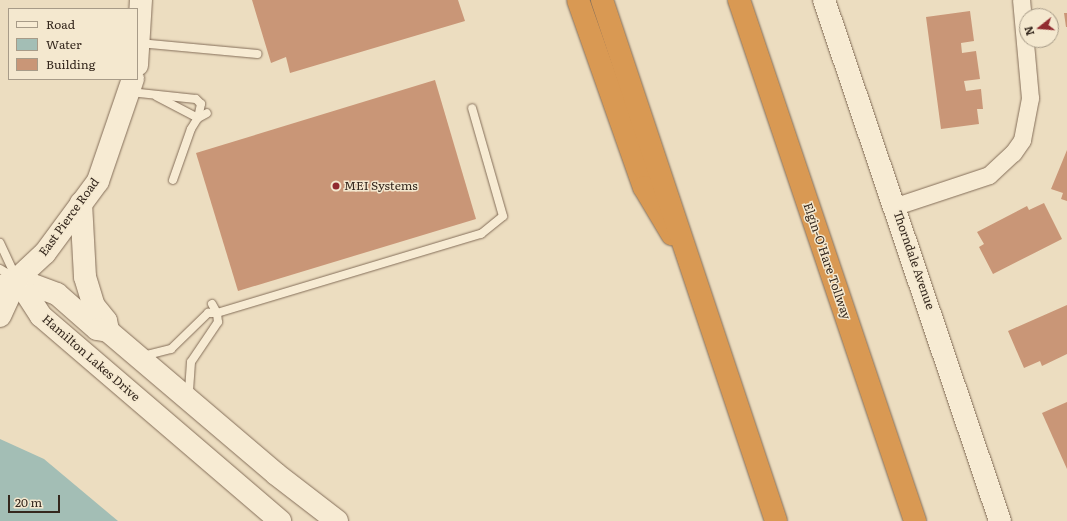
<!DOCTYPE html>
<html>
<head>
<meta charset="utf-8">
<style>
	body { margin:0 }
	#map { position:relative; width:1067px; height:521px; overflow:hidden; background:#ecddc0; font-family:Literata,serif }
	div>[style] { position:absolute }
	.water>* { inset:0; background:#a3beb5 }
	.building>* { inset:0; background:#c99677 }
	.roads { filter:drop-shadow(0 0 1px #846e59) drop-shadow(0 0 1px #846e59) }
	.lane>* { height:8px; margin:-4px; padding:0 4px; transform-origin:4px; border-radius:4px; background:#f7ebd3 }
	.street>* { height:17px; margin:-8.5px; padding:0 8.5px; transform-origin:8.5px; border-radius:8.5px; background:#f7ebd3 }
	.secondary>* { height:22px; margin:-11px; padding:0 11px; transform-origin:11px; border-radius:11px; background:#f7ebd3 }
	.highway>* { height:22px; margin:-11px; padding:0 11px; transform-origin:11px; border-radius:11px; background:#d99953 }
	.dots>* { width:11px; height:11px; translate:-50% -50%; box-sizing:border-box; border:2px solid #f4e8cf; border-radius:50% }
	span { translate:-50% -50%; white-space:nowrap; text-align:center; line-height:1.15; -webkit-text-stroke:3px #f4e8cf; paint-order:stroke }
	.poi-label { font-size:12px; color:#34271d }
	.left { translate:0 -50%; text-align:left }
	.street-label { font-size:12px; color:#34271d }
	.legend { position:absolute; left:8px; top:8px; width:130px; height:72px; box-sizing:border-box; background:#f4e8cf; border:1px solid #a79b88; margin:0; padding:5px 7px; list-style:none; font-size:12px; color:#34271d }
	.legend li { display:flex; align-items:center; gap:8px; height:20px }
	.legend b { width:20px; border:1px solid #a79b88 }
	.north { position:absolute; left:1019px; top:8px; width:40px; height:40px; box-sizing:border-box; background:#f4e8cf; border:1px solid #a79b88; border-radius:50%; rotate:253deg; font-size:11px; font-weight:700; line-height:16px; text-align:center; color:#34271d }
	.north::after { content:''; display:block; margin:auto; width:14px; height:18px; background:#912b30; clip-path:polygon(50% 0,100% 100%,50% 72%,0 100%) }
	.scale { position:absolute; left:8px; top:495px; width:52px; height:18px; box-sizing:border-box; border:2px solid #34271d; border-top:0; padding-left:5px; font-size:12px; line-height:14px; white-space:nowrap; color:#34271d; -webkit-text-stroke:3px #f4e8cf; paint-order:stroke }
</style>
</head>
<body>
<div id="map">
	<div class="water">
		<div style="clip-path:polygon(0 439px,44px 459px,118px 521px,0 521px)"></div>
	</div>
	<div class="building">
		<div style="clip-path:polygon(252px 0,458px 0,465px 21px,290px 73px,286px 57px,271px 63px)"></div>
		<div style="clip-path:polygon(970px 11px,974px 41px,961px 43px,962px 53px,976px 51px,980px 79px,964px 81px,966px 91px,981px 89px,983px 109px,977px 109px,979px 124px,941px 129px,926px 17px)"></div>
		<div style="clip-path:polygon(1064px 13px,1067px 13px,1067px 27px,1066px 27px)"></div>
		<div style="clip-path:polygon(435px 80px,476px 219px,238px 291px,196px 153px)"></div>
		<div style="clip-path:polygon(1067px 150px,1067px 201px,1061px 199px,1063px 193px,1051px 189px)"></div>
		<div style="clip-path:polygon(1044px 203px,1062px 239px,993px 274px,979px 247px,984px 244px,977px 232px,1027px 206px,1029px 210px)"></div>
		<div style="clip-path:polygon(1067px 305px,1067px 354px,1042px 366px,1040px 361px,1024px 368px,1008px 331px)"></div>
		<div style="clip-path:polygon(1067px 402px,1067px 469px,1042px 413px)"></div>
	</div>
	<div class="roads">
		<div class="lane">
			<div style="left:139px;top:43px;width:119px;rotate:5.3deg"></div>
			<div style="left:130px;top:92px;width:66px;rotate:6.1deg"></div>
			<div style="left:196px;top:99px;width:7px;rotate:45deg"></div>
			<div style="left:201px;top:104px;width:14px;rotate:102deg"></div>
			<div style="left:198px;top:118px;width:47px;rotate:-152.4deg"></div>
			<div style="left:173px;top:180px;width:54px;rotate:-70.6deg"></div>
			<div style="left:191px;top:129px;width:13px;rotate:-58deg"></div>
			<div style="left:198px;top:118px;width:10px;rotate:-29deg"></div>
			<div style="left:0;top:243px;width:40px;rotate:65deg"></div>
			<div style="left:0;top:269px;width:17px;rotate:31deg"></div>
			<div style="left:212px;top:304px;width:10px;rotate:61deg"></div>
			<div style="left:217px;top:313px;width:276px;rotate:-16.7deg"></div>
			<div style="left:481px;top:234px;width:28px;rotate:-39deg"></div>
			<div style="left:503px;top:216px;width:112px;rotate:-106deg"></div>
			<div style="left:143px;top:356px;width:29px;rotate:-14deg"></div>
			<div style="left:171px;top:349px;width:52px;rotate:-44.2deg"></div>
			<div style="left:208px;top:313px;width:9px"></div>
			<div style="left:217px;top:313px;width:9px;rotate:84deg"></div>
			<div style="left:218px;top:322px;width:48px;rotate:124deg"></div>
			<div style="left:191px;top:362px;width:32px;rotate:94deg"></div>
		</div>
		<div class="street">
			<div style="left:896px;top:206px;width:98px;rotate:-18.4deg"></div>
			<div style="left:989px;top:175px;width:33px;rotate:-43deg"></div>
			<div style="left:1013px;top:153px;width:16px;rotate:-55deg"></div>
			<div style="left:1022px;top:140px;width:43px;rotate:-79.2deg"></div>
			<div style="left:1030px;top:98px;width:98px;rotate:-95.2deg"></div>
		</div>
		<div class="secondary">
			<div style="left:824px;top:0;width:550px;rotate:71.33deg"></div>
			<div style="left:137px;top:65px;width:65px;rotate:-86.5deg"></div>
			<div style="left:81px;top:203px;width:74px;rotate:86.9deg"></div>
			<div style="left:85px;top:277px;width:30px;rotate:73deg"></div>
			<div style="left:94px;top:306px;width:19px;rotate:51deg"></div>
			<div style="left:106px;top:321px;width:9px;rotate:77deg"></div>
			<div style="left:17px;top:279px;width:43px;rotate:20.6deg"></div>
			<div style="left:57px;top:294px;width:53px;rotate:41.2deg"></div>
			<div style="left:97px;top:329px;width:11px;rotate:10deg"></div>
			<div style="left:108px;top:331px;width:221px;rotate:40.4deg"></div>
			<div style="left:276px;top:474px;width:77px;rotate:37.6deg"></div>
			<div style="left:17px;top:279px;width:44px;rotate:57deg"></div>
			<div style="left:41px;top:316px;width:315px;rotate:40.6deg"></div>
			<div style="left:0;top:287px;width:19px;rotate:-25deg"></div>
			<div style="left:17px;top:279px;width:38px;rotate:-43deg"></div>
			<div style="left:45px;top:253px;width:89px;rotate:-53.6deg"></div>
			<div style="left:98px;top:181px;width:108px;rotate:-71.1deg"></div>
			<div style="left:0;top:316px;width:41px;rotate:-65.3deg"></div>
		</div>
		<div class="highway">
			<div style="left:578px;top:0;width:198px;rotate:70.6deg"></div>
			<div style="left:644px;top:187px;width:55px;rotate:59.2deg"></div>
			<div style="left:602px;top:0;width:549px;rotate:71.53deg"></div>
			<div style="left:739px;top:0;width:550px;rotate:71.33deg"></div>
		</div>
	</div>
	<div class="dots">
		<div style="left:336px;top:186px;background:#912b30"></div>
	</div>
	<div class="poi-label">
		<span class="left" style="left:344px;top:186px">MEI Systems</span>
	</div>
	<div class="street-label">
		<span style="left:69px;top:217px;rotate:-54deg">East Pierce Road</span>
		<span style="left:914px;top:260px;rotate:71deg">Thorndale Avenue</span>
		<span style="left:827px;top:261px;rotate:71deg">Elgin-O'Hare Tollway</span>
		<span style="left:91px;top:358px;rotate:41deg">Hamilton Lakes Drive</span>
	</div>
	<ul class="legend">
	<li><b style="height:5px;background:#f7ebd3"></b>Road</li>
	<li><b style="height:11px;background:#a3beb5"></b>Water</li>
	<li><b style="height:11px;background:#c99677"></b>Building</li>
	</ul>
	<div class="north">N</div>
	<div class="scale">20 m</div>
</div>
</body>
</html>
